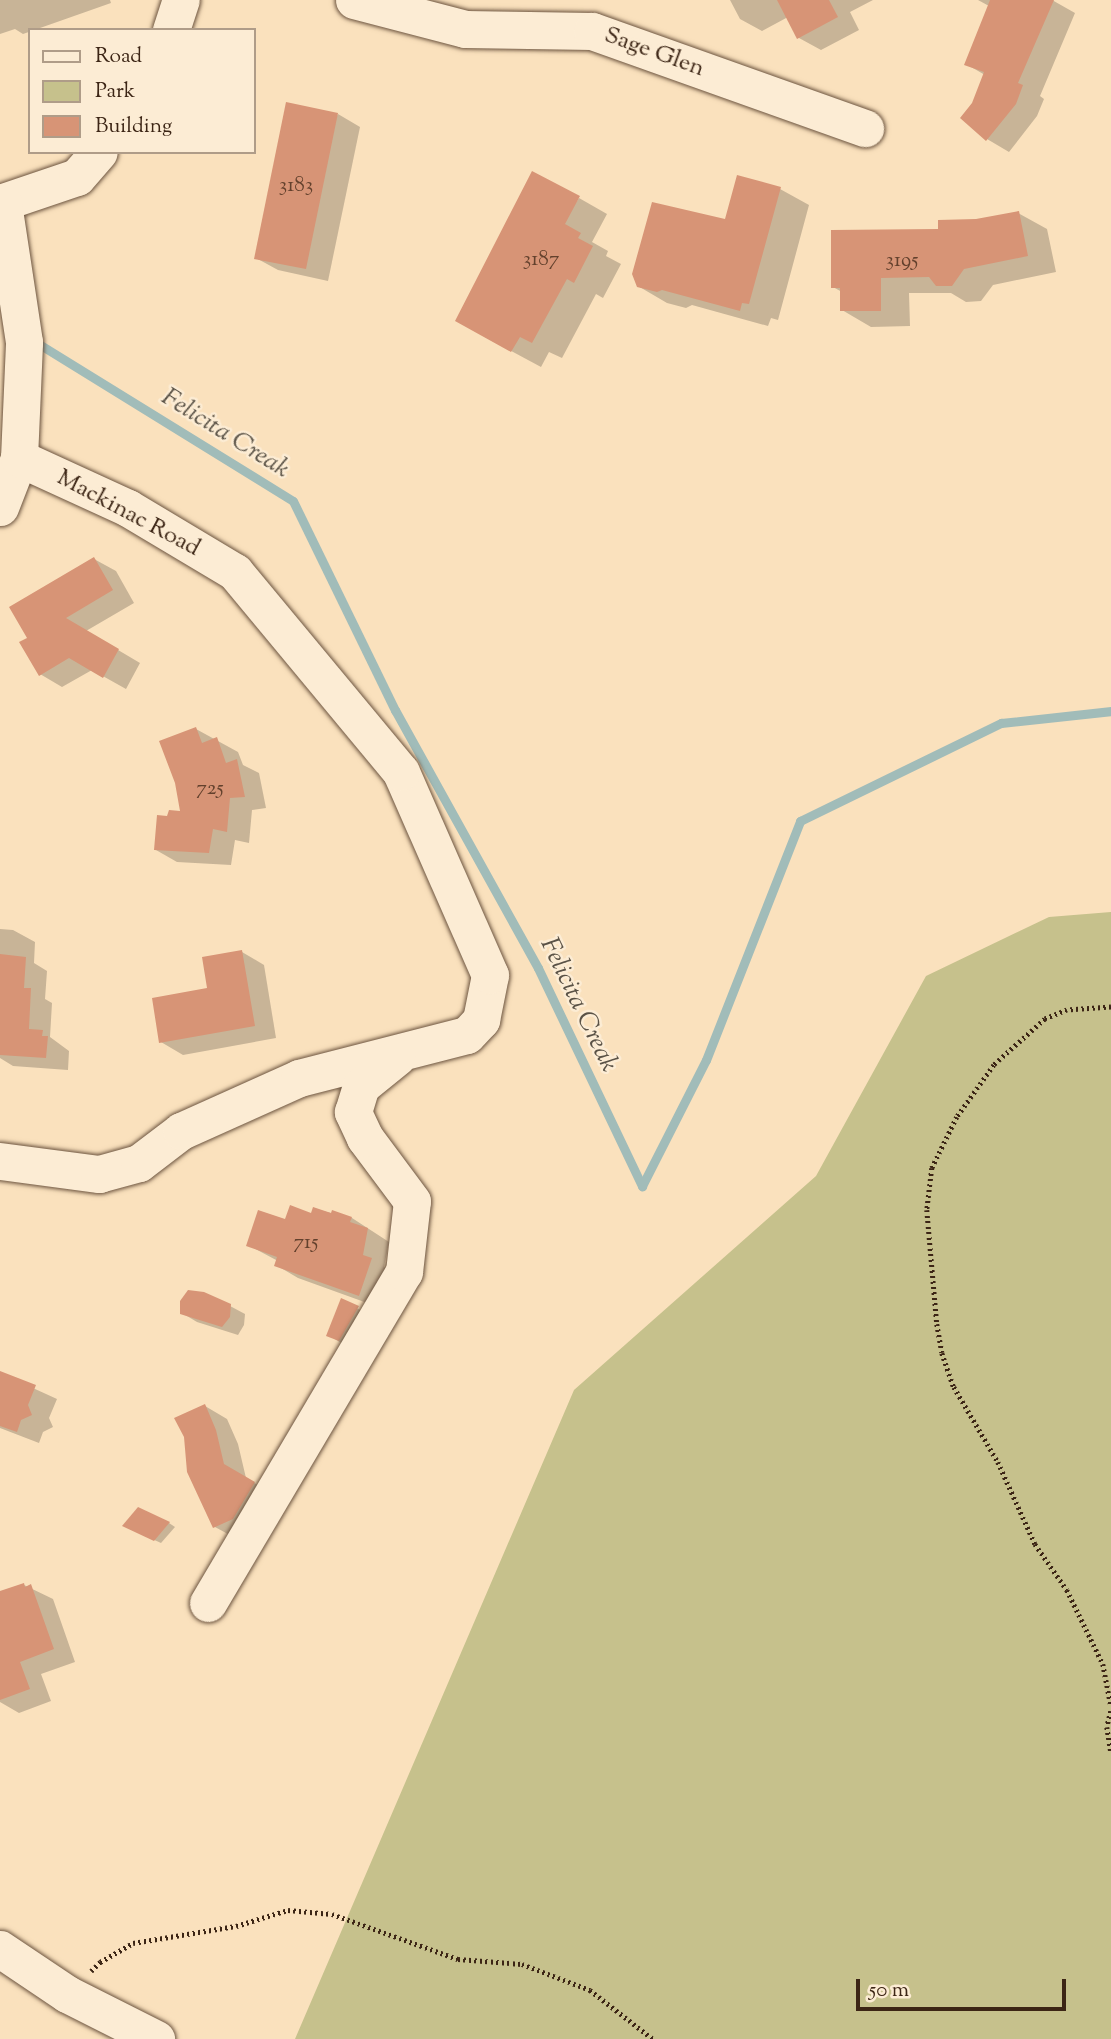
<!DOCTYPE html>
<html>
<head>
<meta charset="utf-8">
<style>
	body { margin:0 }
	#map { position:relative; width:1111px; height:2039px; overflow:hidden; background:#fae1bd; font-family:"Sorts Mill Goudy",serif }
	div>[style] { position:absolute }
	.green>* { inset:0; background:#c6c18c }
	.shadow>* { inset:0; background:#0003 }
	.stream>* { height:9px; margin:-4.5px; padding:0 4.5px; transform-origin:4.5px; border-radius:4.5px; background:#a1bcb9 }
	.building>* { inset:0; background:#d79476 }
	.path>* { height:4.5px; margin-top:-2.25px; transform-origin:0; background:repeating-linear-gradient(90deg,#3c2515 0 2px,transparent 0 5.5px) }
	.roads { filter:drop-shadow(0 0 2px #6c543f) drop-shadow(0 0 2px #6c543f) }
	.minor>* { height:37px; margin:-18.5px; padding:0 18.5px; transform-origin:18.5px; border-radius:18.5px; background:#fcecd4 }
	span { translate:-50% -50%; white-space:nowrap; text-align:center; line-height:1.15; -webkit-text-stroke:5px #fcecd4; paint-order:stroke }
	.number-label { font-size:21px; color:#63412d }
	.number-label span { -webkit-text-stroke-width:0 }
	.street-label { font-size:24px; color:#3c2515 }
	.water-label { font-size:26px; color:#5a5246; font-style:italic }
	.legend { position:absolute; left:28px; top:28px; width:228px; height:126px; box-sizing:border-box; background:#fcecd4; border:2px solid #af9c88; margin:0; padding:9px 12px; list-style:none; font-size:21px; color:#3c2515 }
	.legend li { display:flex; align-items:center; gap:14px; height:35px }
	.legend b { width:35px; border:2px solid #af9c88 }
	.scale { position:absolute; left:856px; top:1979px; width:210px; height:32px; box-sizing:border-box; border:4px solid #3c2515; border-top:0; padding-left:9px; font-size:21px; line-height:24px; white-space:nowrap; color:#3c2515; -webkit-text-stroke:5px #fcecd4; paint-order:stroke }
</style>
</head>
<body>
<div id="map">
	<div class="green">
		<div style="clip-path:polygon(1111px 912px,1111px 2039px,295px 2039px,574px 1390px,816px 1176px,926px 976px,1049px 917px)"></div>
	</div>
	<div class="shadow">
		<div style="clip-path:polygon(0 0,110px 0,111px 3px,23px 34px,15px 29px,0 34px)"></div>
		<div style="clip-path:polygon(730px 0,873px 0,850px 12px,859px 30px,821px 50px,799px 38px,788px 17px,762px 31px,740px 19px)"></div>
		<div style="clip-path:polygon(978px 0,1052px 0,1075px 13px,1040px 96px,1044px 99px,1037px 116px,1009px 152px,987px 139px,974px 103px,985px 75px,966px 64px,989px 6px)"></div>
		<div style="clip-path:polygon(338px 114px,360px 127px,328px 281px,278px 270px,256px 258px)"></div>
		<div style="clip-path:polygon(780px 189px,809px 205px,778px 320px,771px 318px,768px 326px,692px 305px,686px 308px,667px 303px,638px 286px,726px 221px)"></div>
		<div style="clip-path:polygon(579px 198px,607px 214px,592px 242px,608px 251px,606px 256px,621px 264px,603px 298px,596px 294px,562px 358px,549px 352px,541px 367px,485px 337px)"></div>
		<div style="clip-path:polygon(1018px 213px,1047px 229px,1056px 272px,993px 285px,981px 301px,966px 302px,951px 293px,909px 293px,910px 326px,871px 327px,842px 310px,842px 292px,833px 287px,940px 230px)"></div>
		<div style="clip-path:polygon(94px 559px,116px 571px,134px 603px,86px 631px,140px 663px,126px 689px,92px 670px,62px 687px,40px 674px,29px 639px)"></div>
		<div style="clip-path:polygon(196px 729px,238px 752px,243px 765px,259px 773px,266px 808px,252px 810px,249px 843px,235px 840px,231px 865px,177px 862px,156px 850px,169px 818px,182px 813px)"></div>
		<div style="clip-path:polygon(0 929px,13px 930px,35px 942px,34px 963px,47px 971px,45px 999px,52px 1003px,50px 1037px,69px 1051px,68px 1070px,13px 1066px,0 1058px)"></div>
		<div style="clip-path:polygon(242px 952px,264px 965px,276px 1038px,183px 1055px,161px 1042px)"></div>
		<div style="clip-path:polygon(314px 1209px,352px 1218px,389px 1242px,384px 1267px,393px 1272px,381px 1308px,298px 1278px,276px 1265px,278px 1261px,248px 1245px,286px 1222px,312px 1215px)"></div>
		<div style="clip-path:polygon(342px 1301px,373px 1316px,343px 1344px,328px 1335px)"></div>
		<div style="clip-path:polygon(230px 1306px,245px 1314px,244px 1325px,238px 1335px,197px 1322px,182px 1313px)"></div>
		<div style="clip-path:polygon(0 1373px,57px 1399px,49px 1418px,53px 1427px,43px 1432px,39px 1443px,0 1428px)"></div>
		<div style="clip-path:polygon(205px 1406px,227px 1419px,238px 1444px,246px 1478px,276px 1496px,237px 1539px,215px 1527px)"></div>
		<div style="clip-path:polygon(138px 1509px,169px 1523px,175px 1527px,161px 1543px,130px 1529px)"></div>
		<div style="clip-path:polygon(24px 1585px,53px 1599px,75px 1662px,41px 1674px,51px 1701px,19px 1713px,0 1702px,0 1593px)"></div>
	</div>
	<div class="stream">
		<div style="left:34px;top:341px;width:304px;rotate:31.7deg"></div>
		<div style="left:293px;top:501px;width:233px;rotate:64deg"></div>
		<div style="left:395px;top:710px;width:295px;rotate:61deg"></div>
		<div style="left:538px;top:968px;width:242px;rotate:64.5deg"></div>
		<div style="left:642px;top:1186px;width:141px;rotate:-63.1deg"></div>
		<div style="left:706px;top:1060px;width:257px;rotate:-68.5deg"></div>
		<div style="left:800px;top:821px;width:224px;rotate:-26deg"></div>
		<div style="left:1001px;top:723px;width:111px;rotate:-6.2deg"></div>
	</div>
	<div class="building">
		<div style="clip-path:polygon(777px 0,829px 0,838px 17px,797px 39px)"></div>
		<div style="clip-path:polygon(990px 0,1054px 0,1018px 83px,1023px 85px,1016px 104px,986px 141px,960px 118px,972px 103px,984px 72px,964px 65px)"></div>
		<div style="clip-path:polygon(286px 102px,338px 113px,306px 269px,254px 259px)"></div>
		<div style="clip-path:polygon(532px 171px,580px 196px,565px 224px,581px 233px,578px 238px,593px 246px,574px 283px,567px 279px,532px 343px,520px 337px,511px 352px,455px 321px)"></div>
		<div style="clip-path:polygon(737px 175px,781px 187px,749px 304px,742px 303px,740px 311px,662px 290px,657px 292px,637px 287px,632px 274px,652px 202px,725px 219px)"></div>
		<div style="clip-path:polygon(1019px 211px,1028px 256px,964px 269px,952px 286px,936px 286px,929px 277px,881px 278px,881px 311px,840px 311px,840px 288px,831px 288px,831px 230px,938px 229px,938px 220px,976px 219px)"></div>
		<div style="clip-path:polygon(94px 557px,113px 590px,66px 618px,119px 649px,103px 678px,69px 658px,39px 676px,19px 642px,27px 638px,9px 607px)"></div>
		<div style="clip-path:polygon(196px 727px,202px 743px,217px 737px,226px 763px,237px 759px,245px 797px,230px 798px,227px 832px,213px 829px,209px 853px,154px 850px,157px 815px,167px 816px,169px 810px,180px 811px,175px 783px,159px 741px)"></div>
		<div style="clip-path:polygon(242px 950px,255px 1026px,159px 1043px,152px 998px,207px 988px,202px 957px)"></div>
		<div style="clip-path:polygon(0 954px,26px 957px,24px 988px,31px 988px,29px 1029px,43px 1030px,42px 1036px,48px 1036px,46px 1058px,0 1055px)"></div>
		<div style="clip-path:polygon(290px 1205px,311px 1213px,313px 1207px,331px 1213px,332px 1210px,352px 1217px,350px 1222px,368px 1228px,363px 1255px,372px 1258px,359px 1296px,274px 1266px,277px 1257px,246px 1246px,258px 1210px,285px 1219px)"></div>
		<div style="clip-path:polygon(188px 1290px,204px 1292px,231px 1304px,230px 1317px,222px 1327px,180px 1314px,180px 1301px)"></div>
		<div style="clip-path:polygon(341px 1298px,359px 1306px,339px 1341px,326px 1336px)"></div>
		<div style="clip-path:polygon(0 1371px,36px 1385px,28px 1405px,32px 1415px,21px 1420px,17px 1432px,0 1426px)"></div>
		<div style="clip-path:polygon(205px 1404px,216px 1430px,224px 1464px,255px 1482px,233px 1519px,213px 1528px,187px 1472px,184px 1437px,174px 1418px)"></div>
		<div style="clip-path:polygon(138px 1507px,170px 1522px,154px 1541px,122px 1526px)"></div>
		<div style="clip-path:polygon(24px 1583px,25px 1587px,31px 1584px,54px 1649px,20px 1662px,30px 1689px,0 1700px,0 1591px)"></div>
	</div>
	<div class="path">
		<div style="left:1111px;top:1007px;width:44px;rotate:176.1deg"></div>
		<div style="left:1067px;top:1010px;width:24px;rotate:158deg"></div>
		<div style="left:1045px;top:1019px;width:69px;rotate:138deg"></div>
		<div style="left:994px;top:1065px;width:64px;rotate:125.4deg"></div>
		<div style="left:957px;top:1117px;width:57px;rotate:116.1deg"></div>
		<div style="left:932px;top:1168px;width:42px;rotate:96.8deg"></div>
		<div style="left:927px;top:1210px;width:114px;rotate:85deg"></div>
		<div style="left:937px;top:1324px;width:29px;rotate:80deg"></div>
		<div style="left:942px;top:1353px;width:36px;rotate:71deg"></div>
		<div style="left:954px;top:1387px;width:87px;rotate:59.6deg"></div>
		<div style="left:998px;top:1462px;width:90px;rotate:65.7deg"></div>
		<div style="left:1035px;top:1544px;width:56px;rotate:55.2deg"></div>
		<div style="left:1067px;top:1590px;width:82px;rotate:64.1deg"></div>
		<div style="left:1103px;top:1664px;width:43px;rotate:79.2deg"></div>
		<div style="left:1111px;top:1711px;width:16px;rotate:104deg"></div>
		<div style="left:1107px;top:1727px;width:24px;rotate:81deg"></div>
		<div style="left:91px;top:1971px;width:13px;rotate:-45deg"></div>
		<div style="left:100px;top:1962px;width:38px;rotate:-30deg"></div>
		<div style="left:133px;top:1943px;width:104px;rotate:-9.4deg"></div>
		<div style="left:236px;top:1926px;width:54px;rotate:-17.1deg"></div>
		<div style="left:288px;top:1910px;width:44px;rotate:5.2deg"></div>
		<div style="left:332px;top:1914px;width:134px;rotate:19.7deg"></div>
		<div style="left:458px;top:1959px;width:64px;rotate:4.5deg"></div>
		<div style="left:522px;top:1964px;width:73px;rotate:20.9deg"></div>
		<div style="left:590px;top:1990px;width:80px;rotate:37.9deg"></div>
	</div>
	<div class="roads">
		<div class="minor">
			<div style="left:354px;top:0;width:115px;rotate:14.6deg"></div>
			<div style="left:465px;top:29px;width:127px;rotate:0.9deg"></div>
			<div style="left:592px;top:31px;width:290px;rotate:19.6deg"></div>
			<div style="left:171px;top:30px;width:32px;rotate:-72deg"></div>
			<div style="left:0;top:203px;width:81px;rotate:-18.7deg"></div>
			<div style="left:77px;top:177px;width:33px;rotate:-49deg"></div>
			<div style="left:0;top:507px;width:53px;rotate:-68.8deg"></div>
			<div style="left:19px;top:458px;width:116px;rotate:-87.5deg"></div>
			<div style="left:24px;top:342px;width:141px;rotate:-98.6deg"></div>
			<div style="left:0;top:1161px;width:100px;rotate:7.5deg"></div>
			<div style="left:99px;top:1174px;width:41px;rotate:-15.4deg"></div>
			<div style="left:139px;top:1163px;width:53px;rotate:-37.3deg"></div>
			<div style="left:181px;top:1131px;width:129px;rotate:-24.2deg"></div>
			<div style="left:299px;top:1078px;width:173px;rotate:-14.4deg"></div>
			<div style="left:467px;top:1035px;width:21px;rotate:-47deg"></div>
			<div style="left:481px;top:1020px;width:46px;rotate:-78.7deg"></div>
			<div style="left:490px;top:975px;width:222px;rotate:-113.7deg"></div>
			<div style="left:401px;top:772px;width:260px;rotate:-129.7deg"></div>
			<div style="left:235px;top:572px;width:125px;rotate:-149.1deg"></div>
			<div style="left:128px;top:508px;width:120px;rotate:-155.4deg"></div>
			<div style="left:208px;top:1603px;width:385px;rotate:-59.4deg"></div>
			<div style="left:404px;top:1272px;width:71px;rotate:-83.6deg"></div>
			<div style="left:412px;top:1201px;width:79px;rotate:-126.7deg"></div>
			<div style="left:365px;top:1138px;width:29px;rotate:-115deg"></div>
			<div style="left:353px;top:1112px;width:27px;rotate:-73deg"></div>
			<div style="left:361px;top:1086px;width:46px;rotate:-38.9deg"></div>
			<div style="left:0;top:1949px;width:81px;rotate:33.9deg"></div>
			<div style="left:67px;top:1994px;width:100px;rotate:26.8deg"></div>
		</div>
	</div>
	<div class="number-label">
		<span style="left:296px;top:186px">3183</span>
		<span style="left:541px;top:260px">3187</span>
		<span style="left:902px;top:261px">3195</span>
		<span style="left:210px;top:789px">725</span>
		<span style="left:306px;top:1243px">715</span>
	</div>
	<div class="street-label">
		<span style="left:654px;top:53px;rotate:20deg">Sage Glen</span>
		<span style="left:128px;top:514px;rotate:28deg">Mackinac Road</span>
	</div>
	<div class="water-label">
		<span style="left:225px;top:434px;rotate:32deg">Felicita Creak</span>
		<span style="left:578px;top:1005px;rotate:64deg">Felicita Creak</span>
	</div>
	<ul class="legend">
	<li><b style="height:9px;background:#fcecd4"></b>Road</li>
	<li><b style="height:19px;background:#c6c18c"></b>Park</li>
	<li><b style="height:19px;background:#d79476"></b>Building</li>
	</ul>
	<div class="scale">50 m</div>
</div>
</body>
</html>
